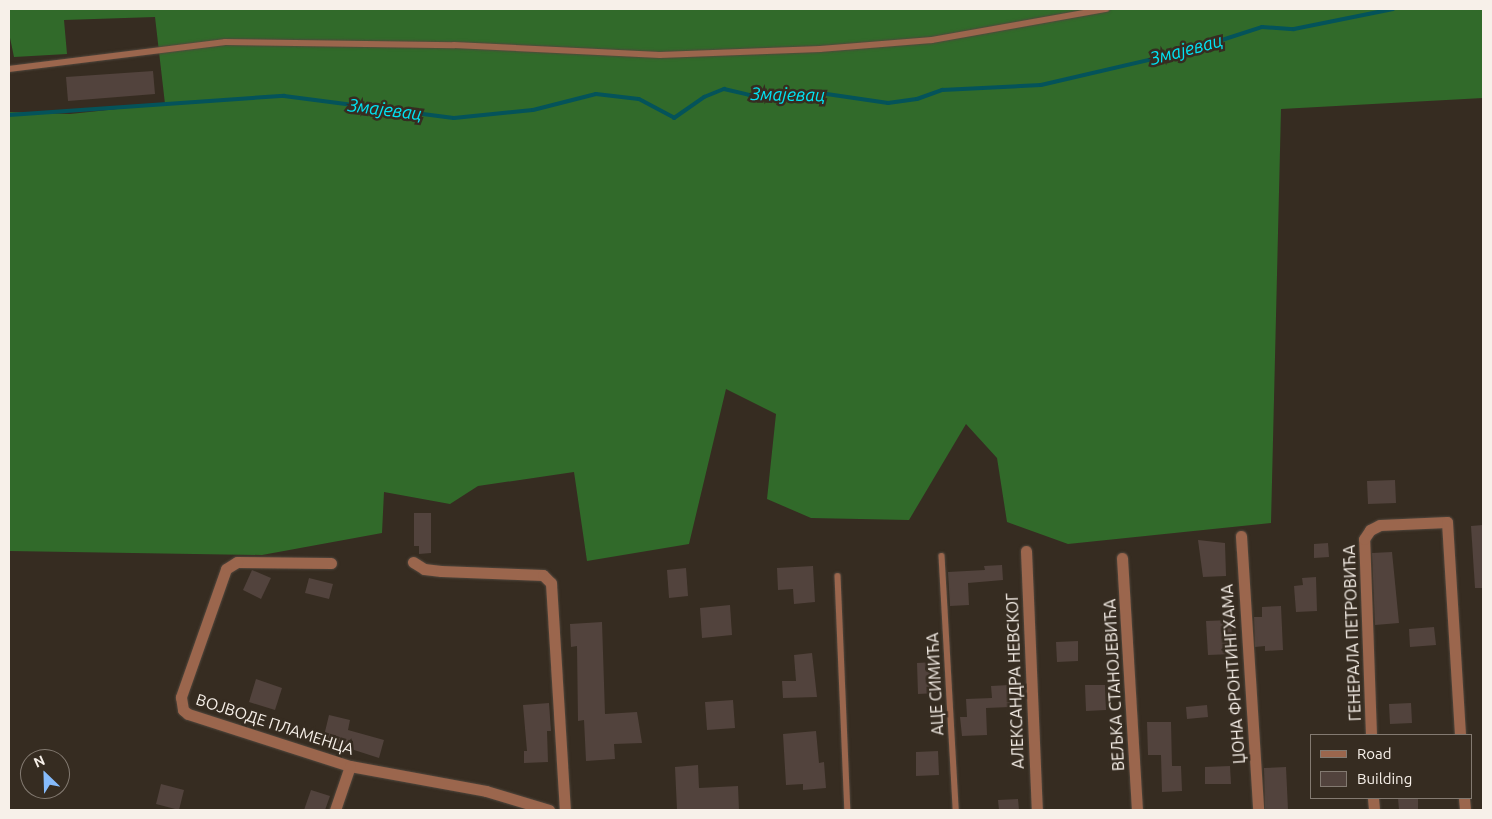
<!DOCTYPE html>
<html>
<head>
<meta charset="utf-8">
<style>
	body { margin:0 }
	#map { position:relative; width:1492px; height:819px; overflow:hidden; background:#362c21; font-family:Ubuntu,sans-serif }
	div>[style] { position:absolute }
	.forest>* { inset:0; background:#316a2a }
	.stream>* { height:4px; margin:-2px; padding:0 2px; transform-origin:2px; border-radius:2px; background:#04535a }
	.building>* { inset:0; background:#52433d }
	.roads { filter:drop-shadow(0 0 1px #51473d) drop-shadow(0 0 1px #51473d) }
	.service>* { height:5.5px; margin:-2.75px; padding:0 2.75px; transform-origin:2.75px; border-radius:2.75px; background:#9b664d }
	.minor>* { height:11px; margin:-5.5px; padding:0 5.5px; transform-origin:5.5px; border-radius:5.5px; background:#9b664d }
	span { translate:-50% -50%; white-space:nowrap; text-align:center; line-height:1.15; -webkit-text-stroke:5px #362c21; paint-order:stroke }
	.street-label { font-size:16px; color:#f7f0e9 }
	.water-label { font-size:18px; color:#00e4f4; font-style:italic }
	.frame { position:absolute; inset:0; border:10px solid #f7f0e9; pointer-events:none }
	.legend { position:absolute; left:1310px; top:734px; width:162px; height:65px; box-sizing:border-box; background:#362c21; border:1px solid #837a71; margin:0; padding:6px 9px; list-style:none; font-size:15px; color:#f7f0e9 }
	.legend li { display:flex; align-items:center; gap:10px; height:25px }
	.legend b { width:25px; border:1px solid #837a71 }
	.north { position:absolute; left:20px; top:749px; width:50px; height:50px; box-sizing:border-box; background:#362c21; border:1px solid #837a71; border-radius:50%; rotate:336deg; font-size:14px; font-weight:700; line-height:20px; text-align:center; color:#f7f0e9 }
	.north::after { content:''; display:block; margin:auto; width:18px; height:22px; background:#86bbfb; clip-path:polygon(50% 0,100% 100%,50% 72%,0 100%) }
</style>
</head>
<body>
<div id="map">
	<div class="forest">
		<div style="clip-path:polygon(9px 9px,1483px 9px,1483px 98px,1281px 109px,1271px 523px,1068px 544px,1007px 522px,997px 458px,966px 424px,909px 520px,811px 518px,767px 499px,776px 414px,726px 389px,689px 544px,587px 561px,574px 472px,478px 486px,450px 504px,384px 492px,382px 533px,262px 555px,9px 551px,9px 112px,70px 114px,165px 104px,155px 17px,64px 20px,67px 54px,14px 57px,9px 33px)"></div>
	</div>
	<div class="stream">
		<div style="left:9px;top:115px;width:276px;rotate:-4deg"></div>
		<div style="left:284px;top:96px;width:171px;rotate:7.4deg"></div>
		<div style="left:454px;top:118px;width:79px;rotate:-5.8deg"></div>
		<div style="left:533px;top:110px;width:65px;rotate:-14.3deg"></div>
		<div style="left:596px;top:94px;width:43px;rotate:6.6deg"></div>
		<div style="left:639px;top:99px;width:40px;rotate:28deg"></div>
		<div style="left:674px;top:118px;width:37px;rotate:-35deg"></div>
		<div style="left:704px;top:97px;width:22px;rotate:-22deg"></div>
		<div style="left:724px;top:89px;width:26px;rotate:13deg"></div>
		<div style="left:749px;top:95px;width:29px;rotate:4deg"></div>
		<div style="left:778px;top:97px;width:35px;rotate:-8deg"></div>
		<div style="left:813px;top:92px;width:76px;rotate:8.3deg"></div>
		<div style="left:888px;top:103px;width:29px;rotate:-8deg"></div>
		<div style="left:917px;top:99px;width:27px;rotate:-20deg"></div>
		<div style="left:942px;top:90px;width:99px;rotate:-2.9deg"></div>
		<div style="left:1041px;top:85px;width:154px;rotate:-13.1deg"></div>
		<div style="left:1191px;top:50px;width:75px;rotate:-17.9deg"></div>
		<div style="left:1262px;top:27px;width:32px;rotate:4deg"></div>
		<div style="left:1294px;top:29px;width:101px;rotate:-11.4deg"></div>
	</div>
	<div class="building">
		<div style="clip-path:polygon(153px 71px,155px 94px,68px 101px,66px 77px)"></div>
		<div style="clip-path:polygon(1395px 480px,1396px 503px,1368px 504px,1367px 481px)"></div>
		<div style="clip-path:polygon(414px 513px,431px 513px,431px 553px,419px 554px,419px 546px,414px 546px)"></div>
		<div style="clip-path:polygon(1483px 525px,1483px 588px,1475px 588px,1471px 526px)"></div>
		<div style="clip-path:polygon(1198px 540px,1225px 543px,1226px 576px,1203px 577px)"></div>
		<div style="clip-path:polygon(1328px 543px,1329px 557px,1314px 558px,1314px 544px)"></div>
		<div style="clip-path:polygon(1392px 552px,1399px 623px,1375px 625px,1372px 553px)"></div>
		<div style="clip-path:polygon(1002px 565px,1003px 580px,968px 583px,969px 605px,950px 606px,948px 572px,985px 570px,984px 566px)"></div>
		<div style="clip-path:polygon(813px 566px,815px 602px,794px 604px,793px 589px,778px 590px,777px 568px)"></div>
		<div style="clip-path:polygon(686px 568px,688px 596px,669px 598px,667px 570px)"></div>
		<div style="clip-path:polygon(252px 570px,271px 578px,261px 599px,243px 590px)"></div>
		<div style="clip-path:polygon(1316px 577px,1317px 611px,1296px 612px,1294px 586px,1303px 585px,1302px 578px)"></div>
		<div style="clip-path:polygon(309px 578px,333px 584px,329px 599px,305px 593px)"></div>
		<div style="clip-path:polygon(730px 605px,732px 635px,702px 638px,700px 608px)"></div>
		<div style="clip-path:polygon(1281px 606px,1283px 650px,1265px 651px,1265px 646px,1255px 647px,1254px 617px,1262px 617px,1262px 607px)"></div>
		<div style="clip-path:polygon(1231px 620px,1233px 654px,1208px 655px,1206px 621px)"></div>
		<div style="clip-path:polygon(602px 622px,605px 714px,637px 712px,642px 743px,614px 744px,615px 759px,586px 761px,584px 720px,578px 721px,577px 646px,571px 647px,570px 624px)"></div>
		<div style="clip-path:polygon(1434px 627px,1436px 645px,1410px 647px,1409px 629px)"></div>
		<div style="clip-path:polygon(1078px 641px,1078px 661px,1057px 662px,1056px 642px)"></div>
		<div style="clip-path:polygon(812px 653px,817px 697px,783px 698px,782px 681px,796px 681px,794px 655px)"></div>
		<div style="clip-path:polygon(935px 662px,936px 693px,918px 694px,917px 663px)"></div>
		<div style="clip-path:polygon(256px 679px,282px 688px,275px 710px,249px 702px)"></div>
		<div style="clip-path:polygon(1009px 685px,1010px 707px,986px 708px,987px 735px,962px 736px,960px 717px,967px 717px,966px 699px,992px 698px,991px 686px)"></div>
		<div style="clip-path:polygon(1085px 685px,1105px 685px,1106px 710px,1086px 711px)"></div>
		<div style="clip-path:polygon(733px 700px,735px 728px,707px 730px,705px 702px)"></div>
		<div style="clip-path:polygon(549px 703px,551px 731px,547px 731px,548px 762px,524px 763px,524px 751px,527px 751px,523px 705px)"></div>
		<div style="clip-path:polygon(1411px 703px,1412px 723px,1390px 724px,1389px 704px)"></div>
		<div style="clip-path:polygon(1207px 705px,1208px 717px,1187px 719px,1186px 707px)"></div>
		<div style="clip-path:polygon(329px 715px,350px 720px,348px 730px,384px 740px,379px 758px,323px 740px)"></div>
		<div style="clip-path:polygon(1147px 722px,1171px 722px,1172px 766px,1181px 766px,1182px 791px,1162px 792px,1161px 755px,1148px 755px)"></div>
		<div style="clip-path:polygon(816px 731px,819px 763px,824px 762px,826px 788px,803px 790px,803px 784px,786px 785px,783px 734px)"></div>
		<div style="clip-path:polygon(938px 751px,939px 775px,916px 776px,916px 752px)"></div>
		<div style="clip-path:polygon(698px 765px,699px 788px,738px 786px,739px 810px,677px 810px,675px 767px)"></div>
		<div style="clip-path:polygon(1230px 766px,1231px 784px,1205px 784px,1205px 767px)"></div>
		<div style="clip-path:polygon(1286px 767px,1288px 810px,1265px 810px,1264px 768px)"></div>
		<div style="clip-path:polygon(161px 784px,184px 790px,179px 810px,156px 804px)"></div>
		<div style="clip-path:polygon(311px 790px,330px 796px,325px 810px,304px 810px)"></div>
		<div style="clip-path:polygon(1398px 798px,1418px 798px,1418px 810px,1399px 810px)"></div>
		<div style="clip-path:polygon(1018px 799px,1019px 810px,999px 810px,998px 800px)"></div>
	</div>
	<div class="roads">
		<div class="service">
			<div style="left:9px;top:69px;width:218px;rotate:-7.1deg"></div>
			<div style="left:225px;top:42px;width:229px;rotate:0.8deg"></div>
			<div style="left:454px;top:45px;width:206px;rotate:2.8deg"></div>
			<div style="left:660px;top:55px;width:160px;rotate:-2.1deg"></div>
			<div style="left:820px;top:49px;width:112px;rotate:-4.6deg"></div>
			<div style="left:932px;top:40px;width:177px;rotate:-10.1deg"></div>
			<div style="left:942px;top:556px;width:254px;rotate:86.8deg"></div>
			<div style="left:838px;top:576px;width:234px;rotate:87.6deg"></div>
		</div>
		<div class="minor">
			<div style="left:1241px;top:536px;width:275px;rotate:86.4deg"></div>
			<div style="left:1026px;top:551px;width:259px;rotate:87.6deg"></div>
			<div style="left:1122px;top:558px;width:252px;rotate:86.6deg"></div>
			<div style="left:413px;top:562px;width:13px;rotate:32deg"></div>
			<div style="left:424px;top:569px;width:17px;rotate:7deg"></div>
			<div style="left:441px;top:571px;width:102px;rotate:2.2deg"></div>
			<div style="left:543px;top:575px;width:11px;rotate:45deg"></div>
			<div style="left:551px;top:583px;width:227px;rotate:86.5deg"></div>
			<div style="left:331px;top:563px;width:94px;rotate:-179.4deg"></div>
			<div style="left:237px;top:562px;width:13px;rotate:148deg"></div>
			<div style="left:226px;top:569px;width:136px;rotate:109.4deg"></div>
			<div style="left:181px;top:697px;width:13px;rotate:81deg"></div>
			<div style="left:183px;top:710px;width:6px;rotate:39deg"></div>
			<div style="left:188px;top:714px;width:170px;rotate:17.8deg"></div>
			<div style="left:350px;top:766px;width:138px;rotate:10.4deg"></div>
			<div style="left:486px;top:791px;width:66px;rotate:16.8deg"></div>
			<div style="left:1371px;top:735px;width:196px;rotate:-92deg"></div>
			<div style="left:1364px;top:539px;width:11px;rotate:-56deg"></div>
			<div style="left:1370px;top:530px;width:11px;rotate:-27deg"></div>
			<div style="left:1380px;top:525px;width:67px;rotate:-2.6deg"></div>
			<div style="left:1447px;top:522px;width:213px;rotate:86.5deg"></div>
			<div style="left:1373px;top:798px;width:12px;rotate:85deg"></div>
			<div style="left:1464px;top:798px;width:12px;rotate:85deg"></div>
			<div style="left:335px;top:810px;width:46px;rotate:-71.2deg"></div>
		</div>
	</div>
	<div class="street-label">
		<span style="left:1352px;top:633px;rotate:-92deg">ГЕНЕРАЛА ПЕТРОВИЋА</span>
		<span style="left:1233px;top:674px;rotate:-94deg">ЏОНА ФРОНТИНГХАМА</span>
		<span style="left:1015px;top:681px;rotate:-92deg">АЛЕКСАНДРА НЕВСКОГ</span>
		<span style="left:935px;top:684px;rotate:-93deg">АЦЕ СИМИЋА</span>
		<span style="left:1114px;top:685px;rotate:-93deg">ВЕЉКА СТАНОЈЕВИЋА</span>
		<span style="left:275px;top:724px;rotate:18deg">ВОЈВОДЕ ПЛАМЕНЦА</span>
	</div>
	<div class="water-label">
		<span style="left:1186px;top:49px;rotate:-15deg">Змајевац</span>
		<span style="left:788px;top:94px;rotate:1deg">Змајевац</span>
		<span style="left:385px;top:109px;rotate:7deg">Змајевац</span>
	</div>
	<div class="frame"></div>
	<ul class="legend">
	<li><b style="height:6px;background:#9b664d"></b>Road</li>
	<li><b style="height:14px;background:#52433d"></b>Building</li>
	</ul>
	<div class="north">N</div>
</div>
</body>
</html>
